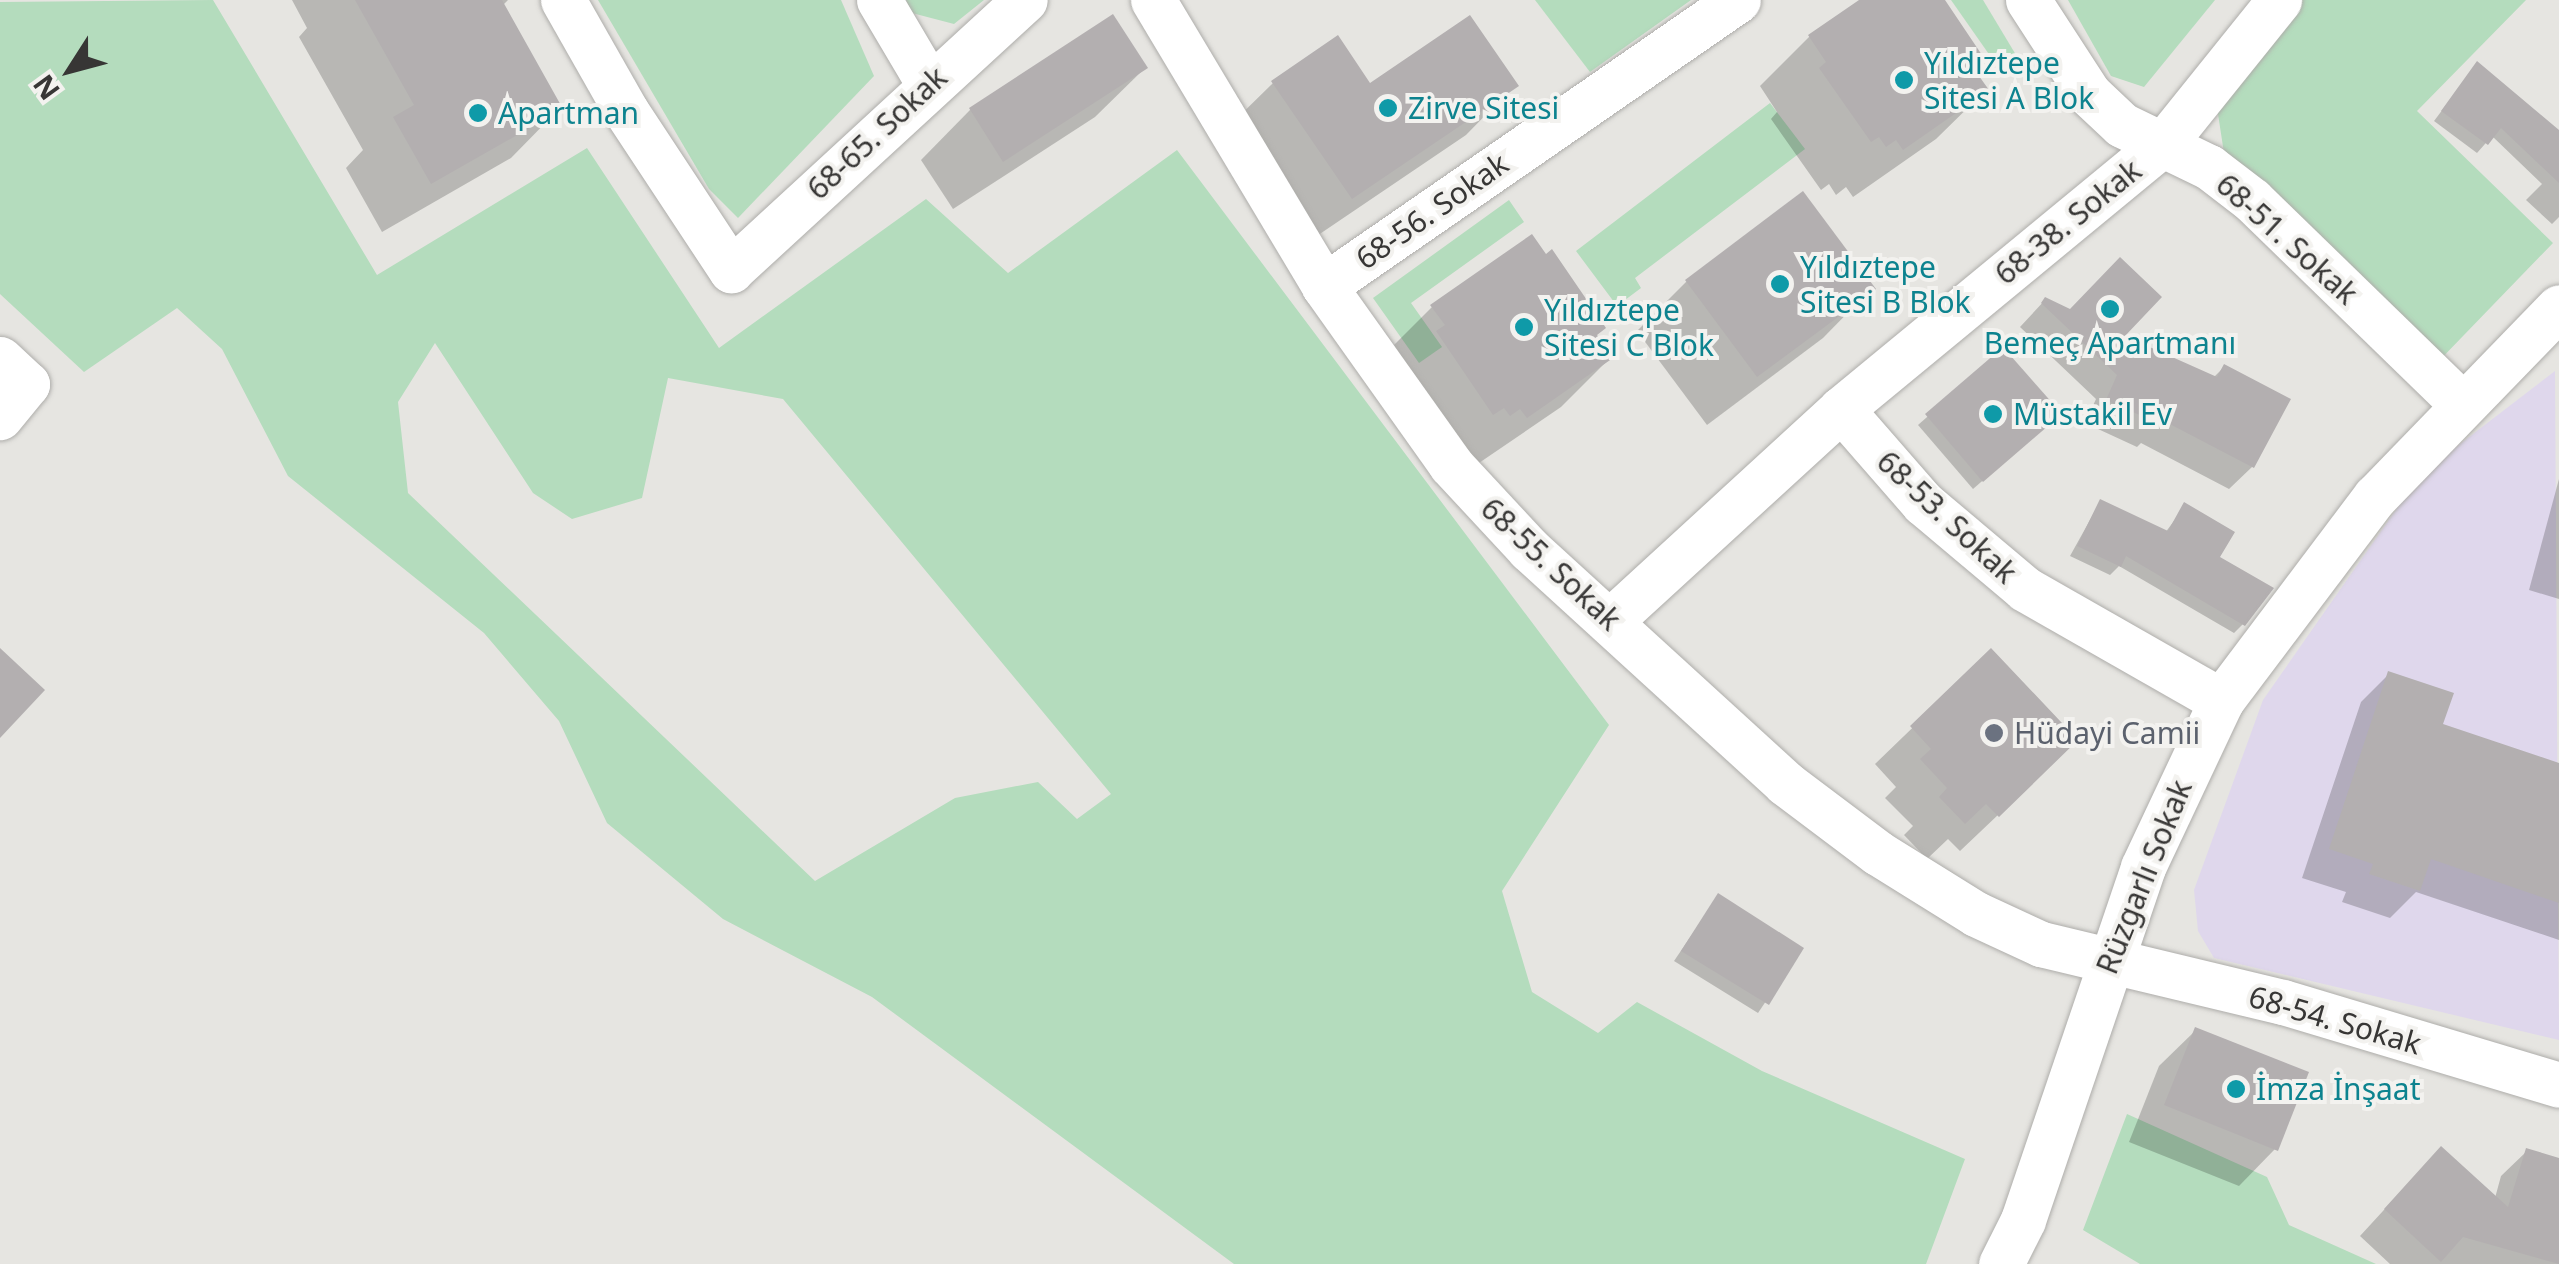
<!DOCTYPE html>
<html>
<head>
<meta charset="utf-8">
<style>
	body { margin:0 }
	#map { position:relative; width:2559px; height:1264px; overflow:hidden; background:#e6e5e1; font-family:"Noto Sans",sans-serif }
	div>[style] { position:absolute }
	.education>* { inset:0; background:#dfd7ec }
	.green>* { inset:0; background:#b4dcbd }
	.shadow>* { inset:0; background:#0003 }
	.building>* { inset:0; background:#b3afb0 }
	.roads { filter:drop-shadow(0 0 2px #aeadaa) drop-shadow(0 0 2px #aeadaa) }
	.minor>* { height:45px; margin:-22.5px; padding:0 22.5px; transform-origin:22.5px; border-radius:22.5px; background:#fff }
	.dots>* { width:28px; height:28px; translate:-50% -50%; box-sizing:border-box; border:5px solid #f3f2ef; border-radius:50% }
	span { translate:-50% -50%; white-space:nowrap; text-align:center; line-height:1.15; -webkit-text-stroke:8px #f3f2ef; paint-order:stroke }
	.culture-label { font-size:30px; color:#0d838f }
	.left { translate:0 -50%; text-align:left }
	.street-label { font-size:30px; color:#373635 }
	.worship-label { font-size:30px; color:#5b616d }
	.north { position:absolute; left:20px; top:20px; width:100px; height:100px; -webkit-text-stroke:8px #f3f2ef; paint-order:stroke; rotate:234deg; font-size:28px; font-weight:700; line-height:40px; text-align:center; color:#373635 }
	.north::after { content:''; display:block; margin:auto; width:35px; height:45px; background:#373635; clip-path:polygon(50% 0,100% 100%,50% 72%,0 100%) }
</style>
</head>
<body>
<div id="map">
	<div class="education">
		<div style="clip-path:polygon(2555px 371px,2559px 1040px,2214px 958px,2198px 931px,2194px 890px,2263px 700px,2421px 474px)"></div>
	</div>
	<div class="green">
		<div style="clip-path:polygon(evenodd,213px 0,377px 275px,587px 148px,719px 348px,926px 199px,1008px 273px,1177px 150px,1609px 725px,1502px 891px,1532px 992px,1598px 1033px,1637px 1002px,1762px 1071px,1965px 1159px,1926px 1264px,1234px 1264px,872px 997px,723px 919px,607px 823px,559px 721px,484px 633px,288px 476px,222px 349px,177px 308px,84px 372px,0 294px,0 2px,213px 0,435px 343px,533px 493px,572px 519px,642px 498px,668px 378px,783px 399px,1111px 794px,1077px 819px,1038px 782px,955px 798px,815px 881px,408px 493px,398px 402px,435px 343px)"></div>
		<div style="clip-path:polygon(598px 0,841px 0,874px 76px,738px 218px,709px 189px)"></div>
		<div style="clip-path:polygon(906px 0,984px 0,954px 24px,912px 13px)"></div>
		<div style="clip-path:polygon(1535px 0,1691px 0,1590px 72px)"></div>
		<div style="clip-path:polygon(1951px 0,1983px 0,2019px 60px,2000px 70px)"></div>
		<div style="clip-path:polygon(2068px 0,2215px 0,2144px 87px,2111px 76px)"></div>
		<div style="clip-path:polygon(2298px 0,2526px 0,2417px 111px,2553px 243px,2435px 365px,2226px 166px,2216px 101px)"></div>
		<div style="clip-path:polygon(1770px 103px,1805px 149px,1635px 278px,1641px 288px,1617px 306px,1576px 251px)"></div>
		<div style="clip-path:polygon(1509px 200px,1524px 222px,1411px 303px,1442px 347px,1419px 363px,1373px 298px)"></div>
		<div style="clip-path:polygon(2127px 1114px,2267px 1177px,2289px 1225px,2376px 1264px,2140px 1264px,2083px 1230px)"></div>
	</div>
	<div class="shadow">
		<div style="clip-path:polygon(292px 0,508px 0,502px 6px,560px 108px,511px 158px,382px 232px,346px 168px,363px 150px,299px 37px,307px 28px)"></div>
		<div style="clip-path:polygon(1864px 0,1942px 0,1983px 61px,1973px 71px,1986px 90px,1936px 139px,1853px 197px,1846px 187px,1836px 195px,1829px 184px,1821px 190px,1771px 119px,1777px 112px,1760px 86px,1809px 37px)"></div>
		<div style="clip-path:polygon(1112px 18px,1145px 68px,1095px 117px,953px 209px,921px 160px,970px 110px)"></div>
		<div style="clip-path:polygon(2477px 64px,2559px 136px,2559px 217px,2552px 224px,2526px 200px,2542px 184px,2492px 136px,2477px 153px,2434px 121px)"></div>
		<div style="clip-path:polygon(1273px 83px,1369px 86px,1515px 85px,1466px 135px,1302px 246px,1223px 132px)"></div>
		<div style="clip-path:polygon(1803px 195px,1872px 288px,1823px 338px,1707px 425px,1637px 331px,1686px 282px)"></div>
		<div style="clip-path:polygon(2045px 300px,2213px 378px,2224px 367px,2252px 467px,2229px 489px,2141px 443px,2137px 447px,2085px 423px,2096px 399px,2020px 327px)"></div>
		<div style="clip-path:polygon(1432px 307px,1595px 336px,1610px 358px,1561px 407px,1476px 465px,1383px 356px)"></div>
		<div style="clip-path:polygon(2003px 350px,2050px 422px,1973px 489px,1918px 425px)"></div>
		<div style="clip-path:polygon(2559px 479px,2559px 599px,2529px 590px)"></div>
		<div style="clip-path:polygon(2100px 502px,2165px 533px,2185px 506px,2217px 558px,2243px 624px,2234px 633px,2119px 566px,2110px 575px,2070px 556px)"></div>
		<div style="clip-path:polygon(1991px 652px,2038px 777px,1960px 851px,1948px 839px,1927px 859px,1904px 835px,1913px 826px,1885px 798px,1896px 787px,1875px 764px)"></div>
		<div style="clip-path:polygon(2389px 674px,2440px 726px,2559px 766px,2559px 940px,2416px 892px,2390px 918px,2342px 902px,2346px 892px,2302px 878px,2361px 702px)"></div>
		<div style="clip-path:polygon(1718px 896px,1801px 949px,1758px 1013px,1674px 961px)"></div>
		<div style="clip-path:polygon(2196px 1030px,2275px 1149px,2239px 1186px,2129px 1142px,2159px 1066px)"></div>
		<div style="clip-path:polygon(2527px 1151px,2559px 1160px,2559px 1264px,2390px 1264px,2360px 1236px,2416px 1175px,2495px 1198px,2501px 1176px)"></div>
	</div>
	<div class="building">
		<div style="clip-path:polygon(355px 0,502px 0,563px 109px,431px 184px,393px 117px,414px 105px)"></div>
		<div style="clip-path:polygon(1859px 0,1945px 0,1986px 61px,1974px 69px,1989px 90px,1903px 150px,1896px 140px,1886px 147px,1879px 137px,1871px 142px,1819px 68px,1826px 62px,1808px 35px)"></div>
		<div style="clip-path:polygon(1113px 14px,1148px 68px,1003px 162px,969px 108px)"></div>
		<div style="clip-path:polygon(1470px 15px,1519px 86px,1352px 199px,1271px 81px,1338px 35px,1370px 83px)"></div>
		<div style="clip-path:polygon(2477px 61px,2559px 130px,2559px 183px,2501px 128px,2488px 145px,2441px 111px)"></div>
		<div style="clip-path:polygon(1803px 191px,1876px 289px,1757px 377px,1685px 280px)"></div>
		<div style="clip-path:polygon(1532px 234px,1546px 254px,1552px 249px,1606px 328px,1597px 335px,1613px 358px,1527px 418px,1520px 409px,1510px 416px,1504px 408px,1493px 415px,1436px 331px,1445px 325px,1430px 305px)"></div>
		<div style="clip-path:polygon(2120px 257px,2162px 297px,2125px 336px,2217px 377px,2224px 364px,2291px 399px,2254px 468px,2164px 421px,2162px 425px,2106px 400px,2117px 375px,2041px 303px,2045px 297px,2070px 309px)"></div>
		<div style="clip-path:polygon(2003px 347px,2062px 414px,1983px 482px,1925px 414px)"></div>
		<div style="clip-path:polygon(2100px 499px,2168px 531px,2184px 502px,2235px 532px,2220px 557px,2274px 588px,2245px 626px,2126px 556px,2121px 567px,2077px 546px)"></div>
		<div style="clip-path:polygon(0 648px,45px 690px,0 738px)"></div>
		<div style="clip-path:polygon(1991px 648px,2078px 740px,1999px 817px,1986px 804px,1965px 824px,1939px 797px,1947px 788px,1920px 759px,1931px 749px,1910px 726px)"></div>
		<div style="clip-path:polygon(2388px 671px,2454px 693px,2443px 724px,2559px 763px,2559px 903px,2431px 859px,2420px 891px,2369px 874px,2373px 864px,2329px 849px)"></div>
		<div style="clip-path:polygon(1718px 893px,1804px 948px,1769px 1005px,1681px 951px)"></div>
		<div style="clip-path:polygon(2195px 1027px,2309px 1072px,2278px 1151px,2164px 1105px)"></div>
		<div style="clip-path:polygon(2441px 1146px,2508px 1207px,2526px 1148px,2559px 1158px,2559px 1264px,2463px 1237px,2441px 1262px,2384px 1209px)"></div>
	</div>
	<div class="roads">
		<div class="minor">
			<div style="left:563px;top:0;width:128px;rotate:60.4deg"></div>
			<div style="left:626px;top:111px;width:191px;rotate:56.6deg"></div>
			<div style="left:731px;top:270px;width:399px;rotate:-42.6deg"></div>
			<div style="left:879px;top:0;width:96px;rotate:59.4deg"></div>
			<div style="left:1153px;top:0;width:333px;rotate:59.1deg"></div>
			<div style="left:1324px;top:286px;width:219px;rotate:54.6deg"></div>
			<div style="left:1451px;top:465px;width:115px;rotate:47.1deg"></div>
			<div style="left:1529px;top:549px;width:347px;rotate:42.4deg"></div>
			<div style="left:1785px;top:783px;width:116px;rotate:37deg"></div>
			<div style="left:1878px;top:853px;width:115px;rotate:31.9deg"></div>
			<div style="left:1976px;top:914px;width:72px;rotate:24.8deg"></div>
			<div style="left:2041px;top:944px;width:249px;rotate:13.5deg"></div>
			<div style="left:2283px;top:1002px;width:288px;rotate:16.7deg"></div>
			<div style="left:2028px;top:0;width:112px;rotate:57deg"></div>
			<div style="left:2089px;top:94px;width:45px;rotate:43.2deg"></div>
			<div style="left:2122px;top:125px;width:97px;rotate:25.8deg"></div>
			<div style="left:2209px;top:167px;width:54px;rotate:37.5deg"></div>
			<div style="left:2252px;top:200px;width:293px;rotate:44.2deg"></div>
			<div style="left:1324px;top:286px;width:503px;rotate:-34.64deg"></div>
			<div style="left:0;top:359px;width:37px;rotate:43deg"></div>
			<div style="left:27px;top:384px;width:43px;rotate:129.3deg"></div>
			<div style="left:1841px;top:409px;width:125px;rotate:48.9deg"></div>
			<div style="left:1923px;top:503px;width:133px;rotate:40.1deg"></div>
			<div style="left:2025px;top:589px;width:226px;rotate:29.7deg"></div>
			<div style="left:1610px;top:621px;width:314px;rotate:-42.5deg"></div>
			<div style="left:1841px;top:409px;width:420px;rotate:-39.5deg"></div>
			<div style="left:2165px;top:142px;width:182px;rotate:-51.2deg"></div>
			<div style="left:2001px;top:1264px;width:49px;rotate:-63.4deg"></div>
			<div style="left:2023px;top:1220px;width:373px;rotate:-71.2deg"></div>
			<div style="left:2143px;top:867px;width:183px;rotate:-64.8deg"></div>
			<div style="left:2221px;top:701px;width:256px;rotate:-53deg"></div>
			<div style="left:2375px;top:497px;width:264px;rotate:-45.9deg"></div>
		</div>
	</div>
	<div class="dots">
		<div style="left:1904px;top:80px;background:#0f9aa8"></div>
		<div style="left:1388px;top:108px;background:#0f9aa8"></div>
		<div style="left:478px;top:113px;background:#0f9aa8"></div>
		<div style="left:1780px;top:284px;background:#0f9aa8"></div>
		<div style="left:2110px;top:309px;background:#0f9aa8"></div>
		<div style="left:1524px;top:327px;background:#0f9aa8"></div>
		<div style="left:1993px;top:414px;background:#0f9aa8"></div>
		<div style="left:1994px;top:733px;background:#6b7280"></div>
		<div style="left:2236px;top:1089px;background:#0f9aa8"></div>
	</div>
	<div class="culture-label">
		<span class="left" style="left:1924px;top:80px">Yıldıztepe<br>Sitesi A Blok</span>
		<span class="left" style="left:1408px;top:108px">Zirve Sitesi</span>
		<span class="left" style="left:498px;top:113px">Apartman</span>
		<span class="left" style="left:1800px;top:284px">Yıldıztepe<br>Sitesi B Blok</span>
		<span class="left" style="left:1544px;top:327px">Yıldıztepe<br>Sitesi C Blok</span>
		<span style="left:2110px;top:343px">Bemeç Apartmanı</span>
		<span class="left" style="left:2013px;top:414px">Müstakil Ev</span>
		<span class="left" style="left:2256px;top:1089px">İmza İnşaat</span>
	</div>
	<div class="street-label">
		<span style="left:877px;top:133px;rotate:-43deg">68-65. Sokak</span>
		<span style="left:1432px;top:211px;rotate:-35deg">68-56. Sokak</span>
		<span style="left:2068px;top:222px;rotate:-39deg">68-38. Sokak</span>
		<span style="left:2287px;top:239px;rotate:42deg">68-51. Sokak</span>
		<span style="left:1947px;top:517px;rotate:43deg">68-53. Sokak</span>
		<span style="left:1551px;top:564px;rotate:43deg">68-55. Sokak</span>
		<span style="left:2144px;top:877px;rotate:-68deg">Rüzgarlı Sokak</span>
		<span style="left:2335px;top:1020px;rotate:16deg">68-54. Sokak</span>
	</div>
	<div class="worship-label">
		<span class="left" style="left:2014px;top:733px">Hüdayi Camii</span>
	</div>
	<div class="north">N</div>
</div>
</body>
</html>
